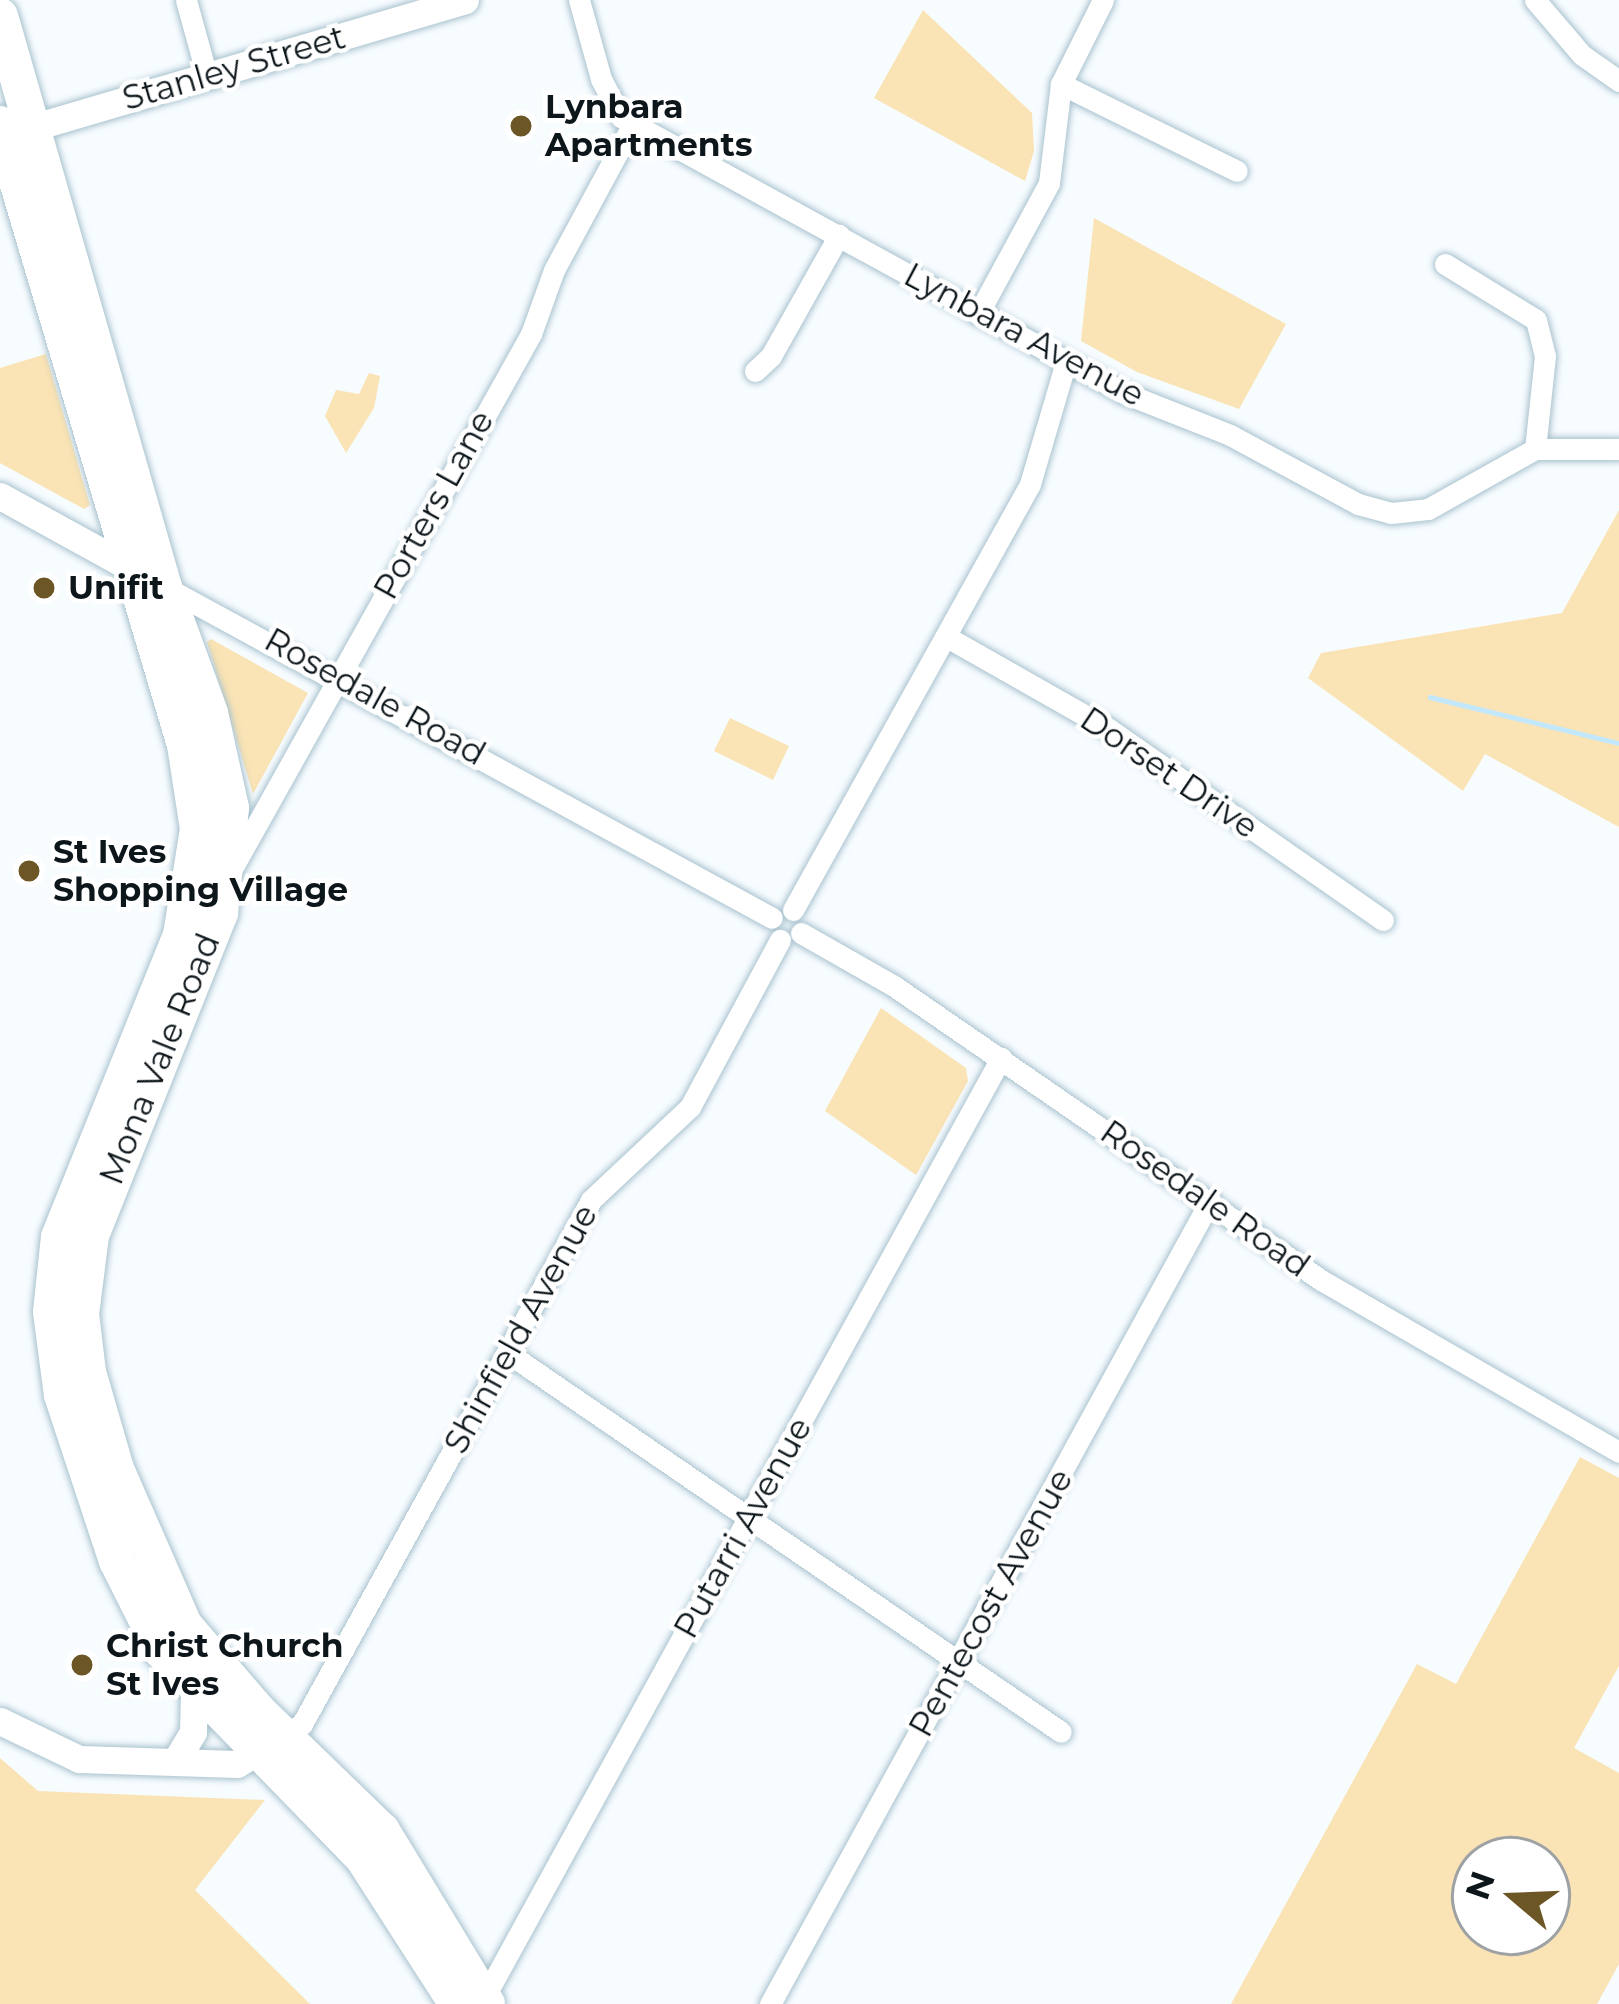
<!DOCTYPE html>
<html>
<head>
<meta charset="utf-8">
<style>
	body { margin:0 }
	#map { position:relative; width:1619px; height:2004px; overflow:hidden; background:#f7fcff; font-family:Montserrat,sans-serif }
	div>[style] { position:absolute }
	.green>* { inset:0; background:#fae3b4 }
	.stream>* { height:4.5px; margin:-2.25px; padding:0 2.25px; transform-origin:2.25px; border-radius:2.25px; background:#c4e8fb }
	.roads { filter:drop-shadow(0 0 3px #aac3cf) drop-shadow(0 0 3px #aac3cf) }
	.street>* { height:21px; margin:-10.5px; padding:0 10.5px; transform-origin:10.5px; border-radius:10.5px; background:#fff }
	.secondary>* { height:27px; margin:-13.5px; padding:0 13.5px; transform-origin:13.5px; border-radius:13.5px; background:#fff }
	.highway>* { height:36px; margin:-18px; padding:0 18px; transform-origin:18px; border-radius:18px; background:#fff }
	.dots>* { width:33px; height:33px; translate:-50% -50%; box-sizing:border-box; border:6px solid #fff; border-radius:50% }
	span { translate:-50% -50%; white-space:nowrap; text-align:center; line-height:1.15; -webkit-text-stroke:9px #fff; paint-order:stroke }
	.street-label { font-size:33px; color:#0d161b }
	.poi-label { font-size:33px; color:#0d161b; font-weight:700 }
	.left { translate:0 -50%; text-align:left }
	.north { position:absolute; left:1451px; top:1836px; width:120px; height:120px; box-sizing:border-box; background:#fff; border:3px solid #9ea2a4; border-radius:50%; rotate:289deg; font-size:33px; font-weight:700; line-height:48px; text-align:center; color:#0d161b }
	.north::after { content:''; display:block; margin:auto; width:42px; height:54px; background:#6c5626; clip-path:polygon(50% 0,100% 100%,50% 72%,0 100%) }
</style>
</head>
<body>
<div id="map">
	<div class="green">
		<div style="clip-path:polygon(923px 10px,1032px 113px,1034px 151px,1025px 181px,874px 98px)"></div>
		<div style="clip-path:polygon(1094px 218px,1286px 324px,1239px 409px,1137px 372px,1081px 341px)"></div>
		<div style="clip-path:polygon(46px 354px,90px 505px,84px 509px,0 463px,0 368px)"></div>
		<div style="clip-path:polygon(369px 373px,380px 376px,374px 408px,346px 453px,325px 416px,336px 390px,359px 394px)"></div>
		<div style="clip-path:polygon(1619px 510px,1619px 827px,1485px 754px,1463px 791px,1308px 678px,1321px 653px,1562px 613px)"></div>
		<div style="clip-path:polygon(211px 639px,308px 693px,253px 794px,207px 642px)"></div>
		<div style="clip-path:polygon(730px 718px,789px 746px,773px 780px,714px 751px)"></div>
		<div style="clip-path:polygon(881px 1008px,966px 1068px,968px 1081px,916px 1175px,825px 1111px)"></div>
		<div style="clip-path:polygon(evenodd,1580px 1457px,1619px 1478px,1619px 1666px,1574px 1748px,1619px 1773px,1619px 1964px,1597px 2004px,1231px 2004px,1417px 1664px,1456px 1684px,1580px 1457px,1475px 1860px,1547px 1860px,1547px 1932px,1475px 1932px,1475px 1860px)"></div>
		<div style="clip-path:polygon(0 1758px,38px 1791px,265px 1800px,195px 1890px,310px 2004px,0 2004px)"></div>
	</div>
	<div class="stream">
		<div style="left:1430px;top:697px;width:195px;rotate:13.7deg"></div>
	</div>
	<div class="roads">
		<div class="street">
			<div style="left:186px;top:0;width:79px;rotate:74.6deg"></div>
			<div style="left:579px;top:0;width:82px;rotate:74.4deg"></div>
			<div style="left:601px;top:79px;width:43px;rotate:62.2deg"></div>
			<div style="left:621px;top:117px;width:574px;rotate:28.75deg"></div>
			<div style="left:1124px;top:393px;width:114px;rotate:21.6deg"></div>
			<div style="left:1230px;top:435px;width:145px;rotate:28.3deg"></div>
			<div style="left:1358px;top:504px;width:34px;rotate:15deg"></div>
			<div style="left:1391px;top:513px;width:37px;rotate:-6deg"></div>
			<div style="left:1428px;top:509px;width:123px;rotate:-29.3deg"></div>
			<div style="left:1535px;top:449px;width:84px"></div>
			<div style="left:1535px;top:0;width:72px;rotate:49.5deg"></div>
			<div style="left:1582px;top:55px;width:45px;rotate:35.1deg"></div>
			<div style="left:1061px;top:84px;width:196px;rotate:26.3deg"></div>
			<div style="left:1445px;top:264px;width:107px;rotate:31.6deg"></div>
			<div style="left:1536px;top:320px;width:37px;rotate:76deg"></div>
			<div style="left:1545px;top:356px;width:94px;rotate:96.1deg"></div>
			<div style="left:978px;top:314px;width:149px;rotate:-61.5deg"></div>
			<div style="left:1049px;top:183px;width:100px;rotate:-83.1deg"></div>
			<div style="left:1061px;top:84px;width:94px;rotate:-63.4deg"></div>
			<div style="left:755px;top:371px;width:22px;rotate:-43deg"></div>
			<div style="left:771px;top:356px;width:139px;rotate:-60.7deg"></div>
			<div style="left:165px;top:587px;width:691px;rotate:28.6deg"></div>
			<div style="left:947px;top:637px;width:186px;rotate:29.6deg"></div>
			<div style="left:1109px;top:729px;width:334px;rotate:34.9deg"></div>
			<div style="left:233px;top:867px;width:611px;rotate:-60.79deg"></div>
			<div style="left:531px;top:334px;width:68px;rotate:-70.2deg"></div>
			<div style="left:554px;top:270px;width:166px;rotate:-61.6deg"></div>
			<div style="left:793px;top:910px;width:487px;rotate:-60.9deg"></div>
			<div style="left:1030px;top:484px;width:127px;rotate:-73.6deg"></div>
			<div style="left:801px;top:933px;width:107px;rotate:29.7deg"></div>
			<div style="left:894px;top:986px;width:518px;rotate:34.55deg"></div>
			<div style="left:1321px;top:1280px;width:344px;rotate:30deg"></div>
			<div style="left:508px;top:1353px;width:670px;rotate:34.42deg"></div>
			<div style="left:283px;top:1735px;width:22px;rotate:-30deg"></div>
			<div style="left:302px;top:1724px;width:598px;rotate:-61.12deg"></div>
			<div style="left:591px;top:1200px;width:136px;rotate:-43.2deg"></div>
			<div style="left:690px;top:1107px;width:190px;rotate:-61.7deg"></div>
			<div style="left:484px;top:1998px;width:1073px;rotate:-61.19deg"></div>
			<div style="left:770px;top:2004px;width:916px;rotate:-61.28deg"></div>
		</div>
		<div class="secondary">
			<div style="left:14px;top:133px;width:470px;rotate:-16.4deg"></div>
			<div style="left:0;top:496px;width:160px;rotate:28.8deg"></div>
			<div style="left:0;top:1721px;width:88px;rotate:25.7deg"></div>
			<div style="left:79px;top:1759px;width:158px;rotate:1.8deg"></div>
			<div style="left:237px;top:1764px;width:44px;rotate:-31.9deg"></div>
			<div style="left:175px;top:1762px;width:35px;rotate:-59deg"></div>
			<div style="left:193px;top:1732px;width:41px;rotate:-88.6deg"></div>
		</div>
		<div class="highway">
			<div style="left:0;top:16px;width:594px;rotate:73.98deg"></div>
			<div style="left:164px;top:587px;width:134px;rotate:69.9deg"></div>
			<div style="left:210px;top:713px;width:97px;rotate:77.5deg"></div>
			<div style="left:231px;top:808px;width:106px;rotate:96deg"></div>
			<div style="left:220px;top:913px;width:348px;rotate:111.8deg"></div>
			<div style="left:91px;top:1236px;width:79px;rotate:97.3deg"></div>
			<div style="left:81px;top:1314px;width:58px;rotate:83.1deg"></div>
			<div style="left:88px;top:1372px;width:101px;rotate:73.9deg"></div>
			<div style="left:116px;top:1469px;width:170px;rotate:66.4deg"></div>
			<div style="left:184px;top:1625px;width:115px;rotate:49.2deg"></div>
			<div style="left:259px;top:1712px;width:171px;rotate:44.1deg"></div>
			<div style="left:382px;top:1831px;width:202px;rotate:58.7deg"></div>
			<div style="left:0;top:124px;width:648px;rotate:73.41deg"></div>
			<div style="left:185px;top:745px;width:85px;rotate:81.2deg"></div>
			<div style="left:198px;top:829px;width:107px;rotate:99.1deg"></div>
			<div style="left:181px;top:935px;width:326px;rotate:112deg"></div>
			<div style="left:59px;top:1237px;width:75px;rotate:96.1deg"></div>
			<div style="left:51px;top:1312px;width:84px;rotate:82.5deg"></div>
			<div style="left:62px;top:1395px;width:175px;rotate:71.7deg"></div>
			<div style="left:117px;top:1561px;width:101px;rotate:63.4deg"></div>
			<div style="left:162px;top:1651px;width:289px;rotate:45.8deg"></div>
			<div style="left:363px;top:1858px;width:174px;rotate:57.2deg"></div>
		</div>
	</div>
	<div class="dots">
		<div style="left:521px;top:126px;background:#6c5626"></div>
		<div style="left:44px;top:588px;background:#6c5626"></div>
		<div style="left:29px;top:871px;background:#6c5626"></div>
		<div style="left:82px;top:1665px;background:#6c5626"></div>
	</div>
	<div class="street-label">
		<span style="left:234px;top:68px;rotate:-16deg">Stanley Street</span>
		<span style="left:1024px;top:335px;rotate:28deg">Lynbara Avenue</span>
		<span style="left:434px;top:505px;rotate:-61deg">Porters Lane</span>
		<span style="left:375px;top:697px;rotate:29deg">Rosedale Road</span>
		<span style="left:1169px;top:773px;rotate:34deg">Dorset Drive</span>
		<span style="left:160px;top:1059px;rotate:-68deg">Mona Vale Road</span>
		<span style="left:1205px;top:1199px;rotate:35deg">Rosedale Road</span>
		<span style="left:521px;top:1329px;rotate:-61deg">Shinfield Avenue</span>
		<span style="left:743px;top:1528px;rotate:-61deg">Putarri Avenue</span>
		<span style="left:991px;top:1603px;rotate:-61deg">Pentecost Avenue</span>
	</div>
	<div class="poi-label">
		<span class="left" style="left:545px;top:126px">Lynbara<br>Apartments</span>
		<span class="left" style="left:68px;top:588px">Unifit</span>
		<span class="left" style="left:53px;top:871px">St Ives<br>Shopping Village</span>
		<span class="left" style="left:106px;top:1665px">Christ Church<br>St Ives</span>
	</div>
	<div class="north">N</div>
</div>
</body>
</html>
